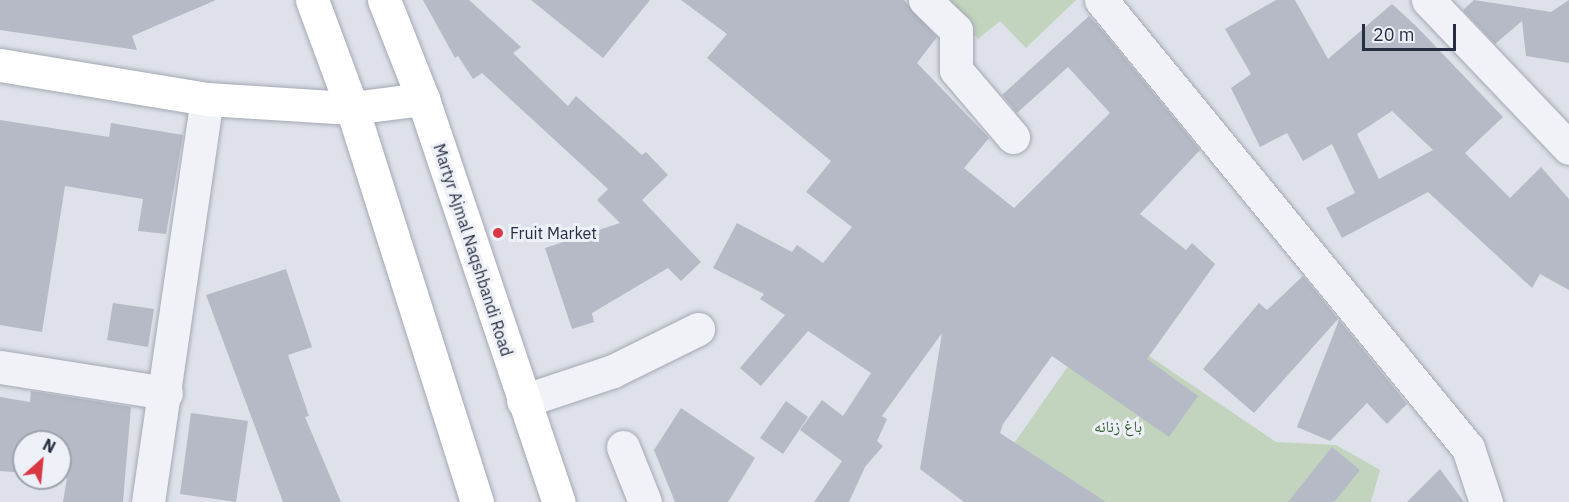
<!DOCTYPE html>
<html>
<head>
<meta charset="utf-8">
<style>
	body { margin:0 }
	#map { position:relative; width:1569px; height:502px; overflow:hidden; background:#dee1e9; font-family:"IBM Plex Sans","Noto Naskh Arabic",sans-serif }
	div>[style] { position:absolute }
	.green>* { inset:0; background:#c2d3be }
	.building>* { inset:0; background:#b5bac6 }
	.roads { filter:drop-shadow(0 0 2px #a3a8b3) drop-shadow(0 0 2px #a3a8b3) }
	.street>* { height:33px; margin:-16.5px; padding:0 16.5px; transform-origin:16.5px; border-radius:16.5px; background:#f1f2f7 }
	.secondary>* { height:33px; margin:-16.5px; padding:0 16.5px; transform-origin:16.5px; border-radius:16.5px; background:#fff }
	.highway>* { height:33px; margin:-16.5px; padding:0 16.5px; transform-origin:16.5px; border-radius:16.5px; background:#fff }
	.dots>* { width:16px; height:16px; translate:-50% -50%; box-sizing:border-box; border:3px solid #edf0f6; border-radius:50% }
	span { translate:-50% -50%; white-space:nowrap; text-align:center; line-height:1.15; -webkit-text-stroke:6px #edf0f6; paint-order:stroke }
	.poi-label { font-size:16px; color:#262e41 }
	.left { translate:0 -50%; text-align:left }
	.street-label { font-size:16px; color:#262e41 }
	.park-label { font-size:16px; color:#375e32 }
	.north { position:absolute; left:12px; top:430px; width:60px; height:60px; box-sizing:border-box; background:#edf0f6; border:2px solid #9da2ae; border-radius:50%; rotate:27deg; font-size:16px; font-weight:700; line-height:24px; text-align:center; color:#262e41 }
	.north::after { content:''; display:block; margin:auto; width:21px; height:27px; background:#da3744; clip-path:polygon(50% 0,100% 100%,50% 72%,0 100%) }
	.scale { position:absolute; left:1362px; top:24px; width:94px; height:27px; box-sizing:border-box; border:3px solid #262e41; border-top:0; padding-left:8px; font-size:18px; line-height:21px; white-space:nowrap; color:#262e41; -webkit-text-stroke:4px #edf0f6; paint-order:stroke }
</style>
</head>
<body>
<div id="map">
	<div class="green">
		<div style="clip-path:polygon(934px 0,1076px 0,1026px 48px,1000px 21px,978px 39px)"></div>
		<div style="clip-path:polygon(1099px 322px,1276px 442px,1336px 445px,1380px 470px,1371px 502px,973px 502px)"></div>
	</div>
	<div class="building">
		<div style="clip-path:polygon(0 0,216px 0,132px 36px,137px 50px,0 30px)"></div>
		<div style="clip-path:polygon(423px 0,469px 0,521px 47px,513px 53px,568px 106px,576px 96px,642px 155px,646px 152px,668px 175px,642px 200px,701px 262px,681px 281px,668px 268px,592px 313px,594px 322px,572px 329px,545px 248px,620px 223px,597px 200px,608px 189px,482px 73px,473px 79px,458px 56px,455px 58px)"></div>
		<div style="clip-path:polygon(531px 0,650px 0,603px 58px)"></div>
		<div style="clip-path:polygon(681px 0,904px 0,937px 37px,917px 63px,989px 138px,964px 168px,1014px 208px,1110px 113px,1068px 67px,1017px 113px,1002px 95px,1089px 16px,1101px 29px,1200px 150px,1140px 214px,1186px 250px,1192px 243px,1215px 264px,1147px 359px,1198px 396px,1169px 437px,1052px 356px,1003px 424px,1000px 433px,1106px 502px,964px 502px,920px 469px,942px 333px,882px 416px,887px 419px,877px 441px,883px 446px,865px 467px,849px 502px,814px 502px,842px 461px,800px 430px,822px 400px,843px 416px,871px 373px,808px 331px,761px 386px,740px 368px,785px 315px,760px 299px,764px 294px,713px 268px,737px 223px,792px 252px,797px 245px,823px 263px,852px 227px,806px 192px,831px 161px,707px 58px,727px 34px)"></div>
		<div style="clip-path:polygon(evenodd,1276px 0,1295px 0,1328px 59px,1392px 4px,1417px 27px,1503px 117px,1465px 153px,1510px 198px,1541px 167px,1569px 199px,1569px 290px,1540px 274px,1532px 288px,1428px 192px,1342px 238px,1326px 208px,1355px 193px,1332px 144px,1303px 161px,1287px 133px,1260px 147px,1231px 88px,1251px 74px,1225px 29px,1276px 0,1392px 111px,1433px 150px,1379px 179px,1357px 134px,1392px 111px)"></div>
		<div style="clip-path:polygon(1474px 0,1551px 12px,1569px 0,1569px 63px,1526px 56px,1522px 21px,1495px 44px,1463px 10px)"></div>
		<div style="clip-path:polygon(0 120px,109px 137px,111px 123px,183px 135px,166px 234px,138px 231px,143px 199px,65px 186px,42px 332px,0 325px)"></div>
		<div style="clip-path:polygon(286px 269px,312px 347px,288px 355px,309px 416px,305px 417px,341px 502px,283px 502px,206px 295px)"></div>
		<div style="clip-path:polygon(1303px 276px,1338px 319px,1254px 413px,1203px 369px,1259px 303px,1267px 310px)"></div>
		<div style="clip-path:polygon(113px 303px,154px 309px,148px 347px,107px 340px)"></div>
		<div style="clip-path:polygon(1339px 320px,1407px 404px,1387px 424px,1367px 403px,1330px 441px,1297px 427px)"></div>
		<div style="clip-path:polygon(31px 391px,131px 407px,123px 502px,63px 502px,67px 478px,60px 477px,60px 442px,24px 442px,24px 473px,0 471px,0 397px,30px 402px)"></div>
		<div style="clip-path:polygon(786px 401px,808px 417px,783px 454px,760px 438px)"></div>
		<div style="clip-path:polygon(681px 408px,755px 458px,728px 502px,675px 502px,654px 450px)"></div>
		<div style="clip-path:polygon(191px 413px,248px 421px,236px 502px,180px 494px)"></div>
		<div style="clip-path:polygon(1332px 447px,1360px 470px,1334px 502px,1288px 502px)"></div>
		<div style="clip-path:polygon(1440px 469px,1464px 502px,1407px 502px)"></div>
	</div>
	<div class="roads">
		<div class="street">
			<div style="left:925px;top:0;width:43px;rotate:44.1deg"></div>
			<div style="left:956px;top:30px;width:40px;rotate:90deg"></div>
			<div style="left:956px;top:70px;width:88px;rotate:49.6deg"></div>
			<div style="left:1101px;top:0;width:579px;rotate:50.68deg"></div>
			<div style="left:1468px;top:448px;width:57px;rotate:71.6deg"></div>
			<div style="left:1428px;top:0;width:204px;rotate:46.4deg"></div>
			<div style="left:0;top:367px;width:168px;rotate:8.9deg"></div>
			<div style="left:523px;top:401px;width:95px;rotate:-18.4deg"></div>
			<div style="left:613px;top:371px;width:95px;rotate:-26.3deg"></div>
			<div style="left:623px;top:447px;width:59px;rotate:68.2deg"></div>
			<div style="left:148px;top:502px;width:407px;rotate:-81.7deg"></div>
		</div>
		<div class="secondary">
			<div style="left:0;top:65px;width:210px;rotate:9.3deg"></div>
			<div style="left:207px;top:99px;width:145px;rotate:3.6deg"></div>
			<div style="left:352px;top:108px;width:72px;rotate:-7.2deg"></div>
		</div>
		<div class="highway">
			<div style="left:312px;top:0;width:115px;rotate:69.7deg"></div>
			<div style="left:352px;top:108px;width:413px;rotate:72.4deg"></div>
			<div style="left:384px;top:0;width:106px;rotate:68.5deg"></div>
			<div style="left:423px;top:99px;width:425px;rotate:71.4deg"></div>
		</div>
	</div>
	<div class="dots">
		<div style="left:498px;top:233px;background:#da3744"></div>
	</div>
	<div class="poi-label">
		<span class="left" style="left:510px;top:233px">Fruit Market</span>
	</div>
	<div class="street-label">
		<span style="left:473px;top:250px;rotate:72deg">Martyr Ajmal Naqshbandi Road</span>
	</div>
	<div class="park-label">
		<span style="left:1118px;top:426px">باغ زنانه</span>
	</div>
	<div class="north">N</div>
	<div class="scale">20 m</div>
</div>
</body>
</html>
